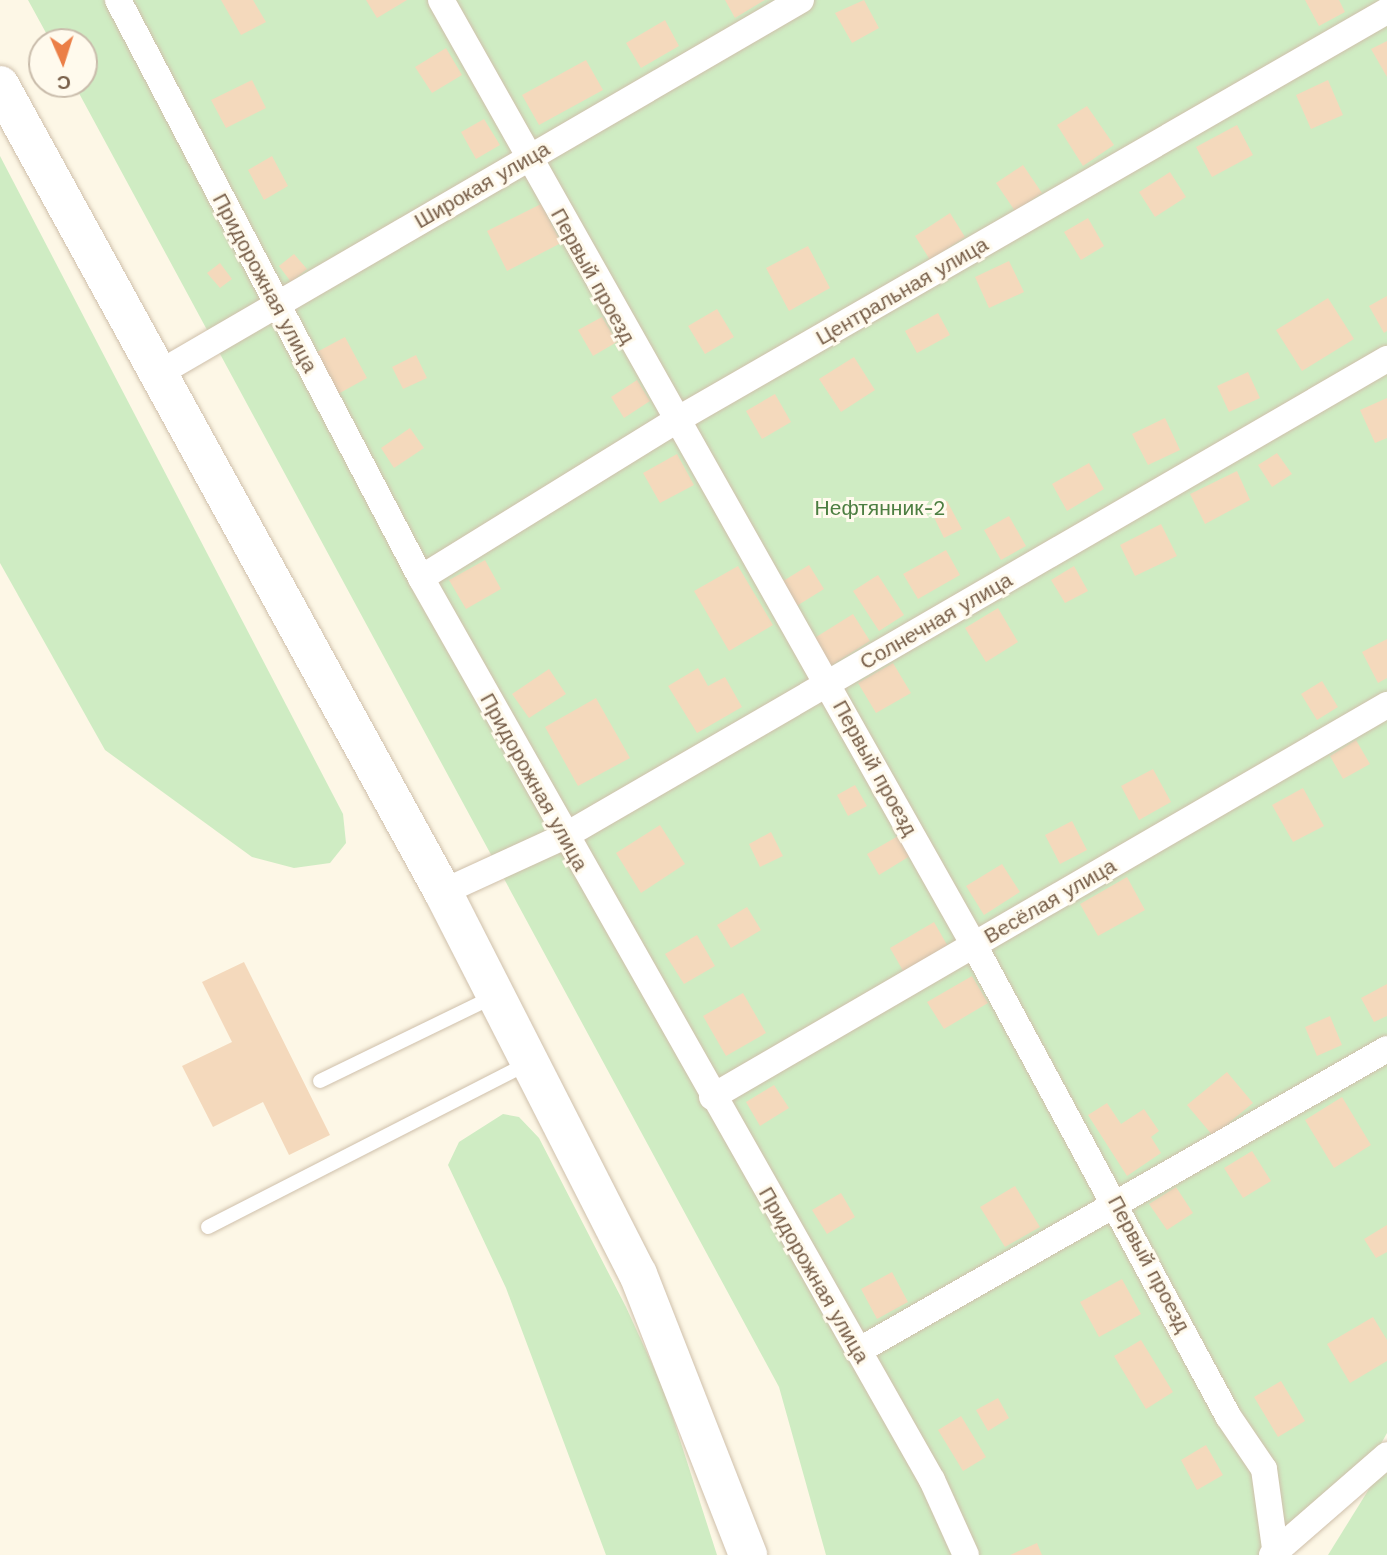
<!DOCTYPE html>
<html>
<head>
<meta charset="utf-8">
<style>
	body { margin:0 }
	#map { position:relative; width:1387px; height:1555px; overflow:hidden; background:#fdf7e6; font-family:"Work Sans",sans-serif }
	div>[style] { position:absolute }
	.green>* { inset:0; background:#cfecc3 }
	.building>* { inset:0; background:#f4d9bc }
	.roads { filter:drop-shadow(0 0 2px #cfc0ab) drop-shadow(0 0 2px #cfc0ab) }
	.lane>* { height:14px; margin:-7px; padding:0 7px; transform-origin:7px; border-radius:7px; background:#fff }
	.street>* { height:26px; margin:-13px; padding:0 13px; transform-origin:13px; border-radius:13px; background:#fff }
	.secondary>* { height:38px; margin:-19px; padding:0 19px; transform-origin:19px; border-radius:19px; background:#fff }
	span { translate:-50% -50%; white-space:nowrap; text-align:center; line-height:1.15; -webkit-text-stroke:6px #fffaed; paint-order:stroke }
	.street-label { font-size:21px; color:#785f49 }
	.park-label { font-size:21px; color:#4c7e41 }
	.north { position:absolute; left:28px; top:28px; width:70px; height:70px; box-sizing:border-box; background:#fffaed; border:2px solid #c9bcab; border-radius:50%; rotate:177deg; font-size:19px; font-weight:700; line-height:28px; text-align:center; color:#785f49 }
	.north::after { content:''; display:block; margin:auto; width:24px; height:32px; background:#eb7f47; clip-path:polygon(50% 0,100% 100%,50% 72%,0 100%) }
</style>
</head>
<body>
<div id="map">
	<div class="green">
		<div style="clip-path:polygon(28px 0,1387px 0,1387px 1433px,1350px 1499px,1262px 1555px,826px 1555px,779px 1387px,74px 84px,84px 84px,84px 42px,51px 42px)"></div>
		<div style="clip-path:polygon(0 156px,343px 814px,346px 843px,330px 863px,294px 868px,252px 857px,105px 750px,0 563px)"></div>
		<div style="clip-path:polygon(503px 1114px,519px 1117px,539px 1138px,626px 1307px,664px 1390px,717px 1555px,606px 1555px,506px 1288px,448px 1165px,459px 1142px)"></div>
		<div style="clip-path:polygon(1387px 1460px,1387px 1555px,1328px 1555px)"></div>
	</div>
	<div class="building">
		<div style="clip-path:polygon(221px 0,253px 0,266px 22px,241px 35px)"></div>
		<div style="clip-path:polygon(366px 0,407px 0,377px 18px)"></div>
		<div style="clip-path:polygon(725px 0,765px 0,735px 18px)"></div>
		<div style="clip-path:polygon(864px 0,879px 28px,852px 43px,835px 13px)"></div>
		<div style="clip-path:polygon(1305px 0,1339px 0,1345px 12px,1319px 26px)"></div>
		<div style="clip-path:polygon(665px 20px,679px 46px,641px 68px,626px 43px)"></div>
		<div style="clip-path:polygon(1387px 41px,1387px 77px,1371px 49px)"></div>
		<div style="clip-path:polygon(446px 48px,462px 75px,432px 93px,415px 67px)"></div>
		<div style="clip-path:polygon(586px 60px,603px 90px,539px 125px,522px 95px)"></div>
		<div style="clip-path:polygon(252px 80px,266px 108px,226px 128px,211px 100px)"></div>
		<div style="clip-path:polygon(1328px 80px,1343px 115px,1311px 129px,1296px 95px)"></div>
		<div style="clip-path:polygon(1087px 106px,1114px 145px,1083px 166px,1057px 125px)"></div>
		<div style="clip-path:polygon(484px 119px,500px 145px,476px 159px,461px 132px)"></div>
		<div style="clip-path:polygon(1237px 125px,1253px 155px,1212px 177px,1196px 147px)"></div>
		<div style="clip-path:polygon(272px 156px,288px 186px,264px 200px,248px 170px)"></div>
		<div style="clip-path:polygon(1023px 165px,1042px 193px,1015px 211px,996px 183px)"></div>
		<div style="clip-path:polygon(1170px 172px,1186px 197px,1155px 217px,1139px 192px)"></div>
		<div style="clip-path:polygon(541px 204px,561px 243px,507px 271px,487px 231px)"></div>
		<div style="clip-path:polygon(950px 213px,965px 237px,930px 260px,915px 236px)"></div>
		<div style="clip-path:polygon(1088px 218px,1104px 246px,1081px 260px,1064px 232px)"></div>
		<div style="clip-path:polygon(808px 246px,830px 288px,789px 311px,766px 268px)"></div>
		<div style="clip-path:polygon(294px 254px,307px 269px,291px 282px,279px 266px)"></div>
		<div style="clip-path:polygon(1009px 261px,1024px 292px,989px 308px,975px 277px)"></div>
		<div style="clip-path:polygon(220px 263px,232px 279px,220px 288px,207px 273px)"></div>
		<div style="clip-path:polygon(1387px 296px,1387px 331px,1384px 333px,1369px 306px)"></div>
		<div style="clip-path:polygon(1328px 298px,1354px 339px,1302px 371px,1276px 330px)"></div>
		<div style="clip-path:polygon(717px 309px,734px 337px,705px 354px,688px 326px)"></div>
		<div style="clip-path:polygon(938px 313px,950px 335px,917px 353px,905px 331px)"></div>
		<div style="clip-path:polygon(602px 317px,617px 342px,593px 356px,578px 330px)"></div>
		<div style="clip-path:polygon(345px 337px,367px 378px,338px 394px,315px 353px)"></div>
		<div style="clip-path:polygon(416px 355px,427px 378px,403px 389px,392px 367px)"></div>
		<div style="clip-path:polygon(854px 357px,875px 390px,841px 412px,819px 379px)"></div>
		<div style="clip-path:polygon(1248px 372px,1260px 398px,1229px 412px,1217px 386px)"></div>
		<div style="clip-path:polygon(637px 380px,650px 401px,624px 418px,611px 397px)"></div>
		<div style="clip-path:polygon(775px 394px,791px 422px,762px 439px,746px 411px)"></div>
		<div style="clip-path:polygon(1387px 398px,1387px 438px,1375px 443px,1360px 410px)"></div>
		<div style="clip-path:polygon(1165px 418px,1180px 450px,1148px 465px,1132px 434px)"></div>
		<div style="clip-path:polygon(410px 428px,424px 448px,394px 468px,381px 448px)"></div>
		<div style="clip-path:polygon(1277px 453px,1292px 474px,1272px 487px,1258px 465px)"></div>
		<div style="clip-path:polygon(677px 454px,694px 485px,660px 503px,643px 473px)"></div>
		<div style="clip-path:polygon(1089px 463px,1104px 489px,1067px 511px,1052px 484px)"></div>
		<div style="clip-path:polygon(1237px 471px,1250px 500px,1205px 524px,1190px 494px)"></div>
		<div style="clip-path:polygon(947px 501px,962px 529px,944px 538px,930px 509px)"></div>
		<div style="clip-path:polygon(1009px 516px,1026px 546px,1001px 560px,984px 530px)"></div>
		<div style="clip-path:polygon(1161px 524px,1177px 556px,1135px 576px,1120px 545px)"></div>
		<div style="clip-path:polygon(946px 550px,960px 575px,918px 599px,903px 574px)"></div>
		<div style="clip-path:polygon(485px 560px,501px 589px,466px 609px,449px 580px)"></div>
		<div style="clip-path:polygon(809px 565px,824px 589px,795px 607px,780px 583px)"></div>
		<div style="clip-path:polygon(738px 566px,773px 625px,729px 651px,694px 591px)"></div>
		<div style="clip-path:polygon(1074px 566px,1088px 591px,1065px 603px,1051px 580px)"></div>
		<div style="clip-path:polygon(878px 575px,904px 615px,879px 631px,853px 591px)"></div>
		<div style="clip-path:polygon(998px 608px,1018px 642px,986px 662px,965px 628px)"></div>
		<div style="clip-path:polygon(853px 614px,870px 641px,830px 666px,813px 639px)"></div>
		<div style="clip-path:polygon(1387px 639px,1387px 678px,1378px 683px,1362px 652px)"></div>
		<div style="clip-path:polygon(893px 663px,911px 693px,876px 713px,858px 683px)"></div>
		<div style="clip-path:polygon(698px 668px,708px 686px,725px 677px,742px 707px,697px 733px,668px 686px)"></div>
		<div style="clip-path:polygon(549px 669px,566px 694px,529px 718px,512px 694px)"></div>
		<div style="clip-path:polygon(1322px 681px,1338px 707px,1317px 720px,1301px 694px)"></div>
		<div style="clip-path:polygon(596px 698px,630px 758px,578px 786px,545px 727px)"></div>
		<div style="clip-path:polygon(1356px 740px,1370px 764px,1343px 779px,1330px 756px)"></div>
		<div style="clip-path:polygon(1153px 769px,1171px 802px,1139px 820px,1121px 786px)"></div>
		<div style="clip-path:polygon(855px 785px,867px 806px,848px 816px,837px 795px)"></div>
		<div style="clip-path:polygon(1303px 788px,1324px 826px,1293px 842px,1272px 805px)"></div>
		<div style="clip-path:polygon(1072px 821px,1087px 850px,1060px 864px,1045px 835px)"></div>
		<div style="clip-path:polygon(660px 825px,685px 864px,641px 893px,616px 853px)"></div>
		<div style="clip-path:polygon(771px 832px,783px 856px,760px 867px,749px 844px)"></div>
		<div style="clip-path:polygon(898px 836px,910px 856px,879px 875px,867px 854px)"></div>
		<div style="clip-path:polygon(1002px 864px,1020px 892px,984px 915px,966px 886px)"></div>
		<div style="clip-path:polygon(1127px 877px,1145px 910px,1098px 936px,1080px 904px)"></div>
		<div style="clip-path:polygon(747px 907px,761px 930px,731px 948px,717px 925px)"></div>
		<div style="clip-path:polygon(934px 922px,950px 950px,906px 976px,890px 948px)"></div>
		<div style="clip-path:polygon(697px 935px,715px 966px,684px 984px,665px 954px)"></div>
		<div style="clip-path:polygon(244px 962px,330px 1135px,289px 1155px,263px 1102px,213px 1127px,182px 1066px,232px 1042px,202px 982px)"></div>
		<div style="clip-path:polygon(972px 976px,988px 1003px,944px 1029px,927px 1002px)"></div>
		<div style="clip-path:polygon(1387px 984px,1387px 1016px,1374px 1022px,1361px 998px)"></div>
		<div style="clip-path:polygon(743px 993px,766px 1033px,726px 1056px,703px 1016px)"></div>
		<div style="clip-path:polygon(1330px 1016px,1342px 1045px,1317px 1056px,1305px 1027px)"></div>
		<div style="clip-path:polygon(1227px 1072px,1253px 1103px,1213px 1136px,1187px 1105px)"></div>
		<div style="clip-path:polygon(774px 1085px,789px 1108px,760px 1126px,746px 1102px)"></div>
		<div style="clip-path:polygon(1342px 1097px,1371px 1145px,1334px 1168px,1305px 1120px)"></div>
		<div style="clip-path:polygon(1107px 1103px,1121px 1124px,1144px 1109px,1159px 1131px,1151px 1137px,1161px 1153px,1127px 1176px,1088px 1115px)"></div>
		<div style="clip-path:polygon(1252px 1151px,1271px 1181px,1243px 1198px,1224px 1168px)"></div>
		<div style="clip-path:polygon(1015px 1186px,1040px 1227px,1005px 1247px,980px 1207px)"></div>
		<div style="clip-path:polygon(1176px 1187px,1193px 1213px,1167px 1230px,1149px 1204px)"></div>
		<div style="clip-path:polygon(841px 1193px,855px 1217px,827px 1234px,812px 1210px)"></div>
		<div style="clip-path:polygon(1387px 1225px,1387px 1252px,1376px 1258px,1364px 1239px)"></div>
		<div style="clip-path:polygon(892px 1272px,908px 1302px,877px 1319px,861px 1289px)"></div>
		<div style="clip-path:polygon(1122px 1279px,1141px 1314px,1099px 1337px,1080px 1302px)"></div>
		<div style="clip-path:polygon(1373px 1317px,1387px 1340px,1387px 1361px,1350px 1383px,1327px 1344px)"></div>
		<div style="clip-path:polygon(1141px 1340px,1173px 1392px,1146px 1409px,1114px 1356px)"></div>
		<div style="clip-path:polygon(1281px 1381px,1305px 1421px,1278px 1437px,1254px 1397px)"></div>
		<div style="clip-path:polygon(998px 1398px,1009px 1418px,988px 1431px,976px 1410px)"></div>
		<div style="clip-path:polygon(961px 1416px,986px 1457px,963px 1471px,938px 1430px)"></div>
		<div style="clip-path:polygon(1206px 1445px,1223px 1475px,1197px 1490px,1181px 1460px)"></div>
		<div style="clip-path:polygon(1037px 1543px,1042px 1555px,1010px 1555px)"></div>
	</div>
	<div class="roads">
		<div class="lane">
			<div style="left:320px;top:1081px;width:195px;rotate:-25.9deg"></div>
			<div style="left:208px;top:1227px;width:360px;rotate:-27.1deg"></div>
		</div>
		<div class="street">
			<div style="left:118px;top:0;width:653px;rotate:62.34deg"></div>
			<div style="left:421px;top:578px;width:1037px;rotate:60.47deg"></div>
			<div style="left:932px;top:1480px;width:82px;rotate:65.6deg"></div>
			<div style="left:441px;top:0;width:1085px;rotate:60.58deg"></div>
			<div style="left:974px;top:945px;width:535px;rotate:61.66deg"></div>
			<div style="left:1228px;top:1416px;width:64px;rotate:55.8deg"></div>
			<div style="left:1264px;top:1469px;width:80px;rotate:82.1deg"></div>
			<div style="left:163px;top:371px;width:738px;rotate:-30.18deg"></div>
			<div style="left:421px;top:578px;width:299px;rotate:-31.7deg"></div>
			<div style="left:675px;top:421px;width:822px;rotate:-29.94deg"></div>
			<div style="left:443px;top:892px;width:132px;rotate:-24.6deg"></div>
			<div style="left:563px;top:837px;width:953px;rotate:-30.12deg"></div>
			<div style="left:712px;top:1097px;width:781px;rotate:-30.15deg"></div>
			<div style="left:858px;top:1351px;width:609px;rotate:-29.72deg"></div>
			<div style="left:1272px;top:1555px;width:152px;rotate:-41deg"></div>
		</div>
		<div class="secondary">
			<div style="left:0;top:85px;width:921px;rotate:61.24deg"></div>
			<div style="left:443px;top:892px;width:429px;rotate:63deg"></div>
			<div style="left:638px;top:1274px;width:302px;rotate:68.6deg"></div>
		</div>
	</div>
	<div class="street-label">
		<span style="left:482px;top:185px;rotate:-30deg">Широкая улица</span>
		<span style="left:593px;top:276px;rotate:61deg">Первый проезд</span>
		<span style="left:265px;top:283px;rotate:62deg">Придорожная улица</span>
		<span style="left:902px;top:291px;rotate:-30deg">Центральная улица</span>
		<span style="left:936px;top:621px;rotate:-30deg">Солнечная улица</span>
		<span style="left:875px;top:768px;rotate:61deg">Первый проезд</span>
		<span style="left:534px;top:782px;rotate:61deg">Придорожная улица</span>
		<span style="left:1050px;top:901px;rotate:-30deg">Весёлая улица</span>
		<span style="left:1149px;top:1264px;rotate:62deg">Первый проезд</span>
		<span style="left:814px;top:1275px;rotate:60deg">Придорожная улица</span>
	</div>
	<div class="park-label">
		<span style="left:880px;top:508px">Нефтянник-2</span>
	</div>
	<div class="north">С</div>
</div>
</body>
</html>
